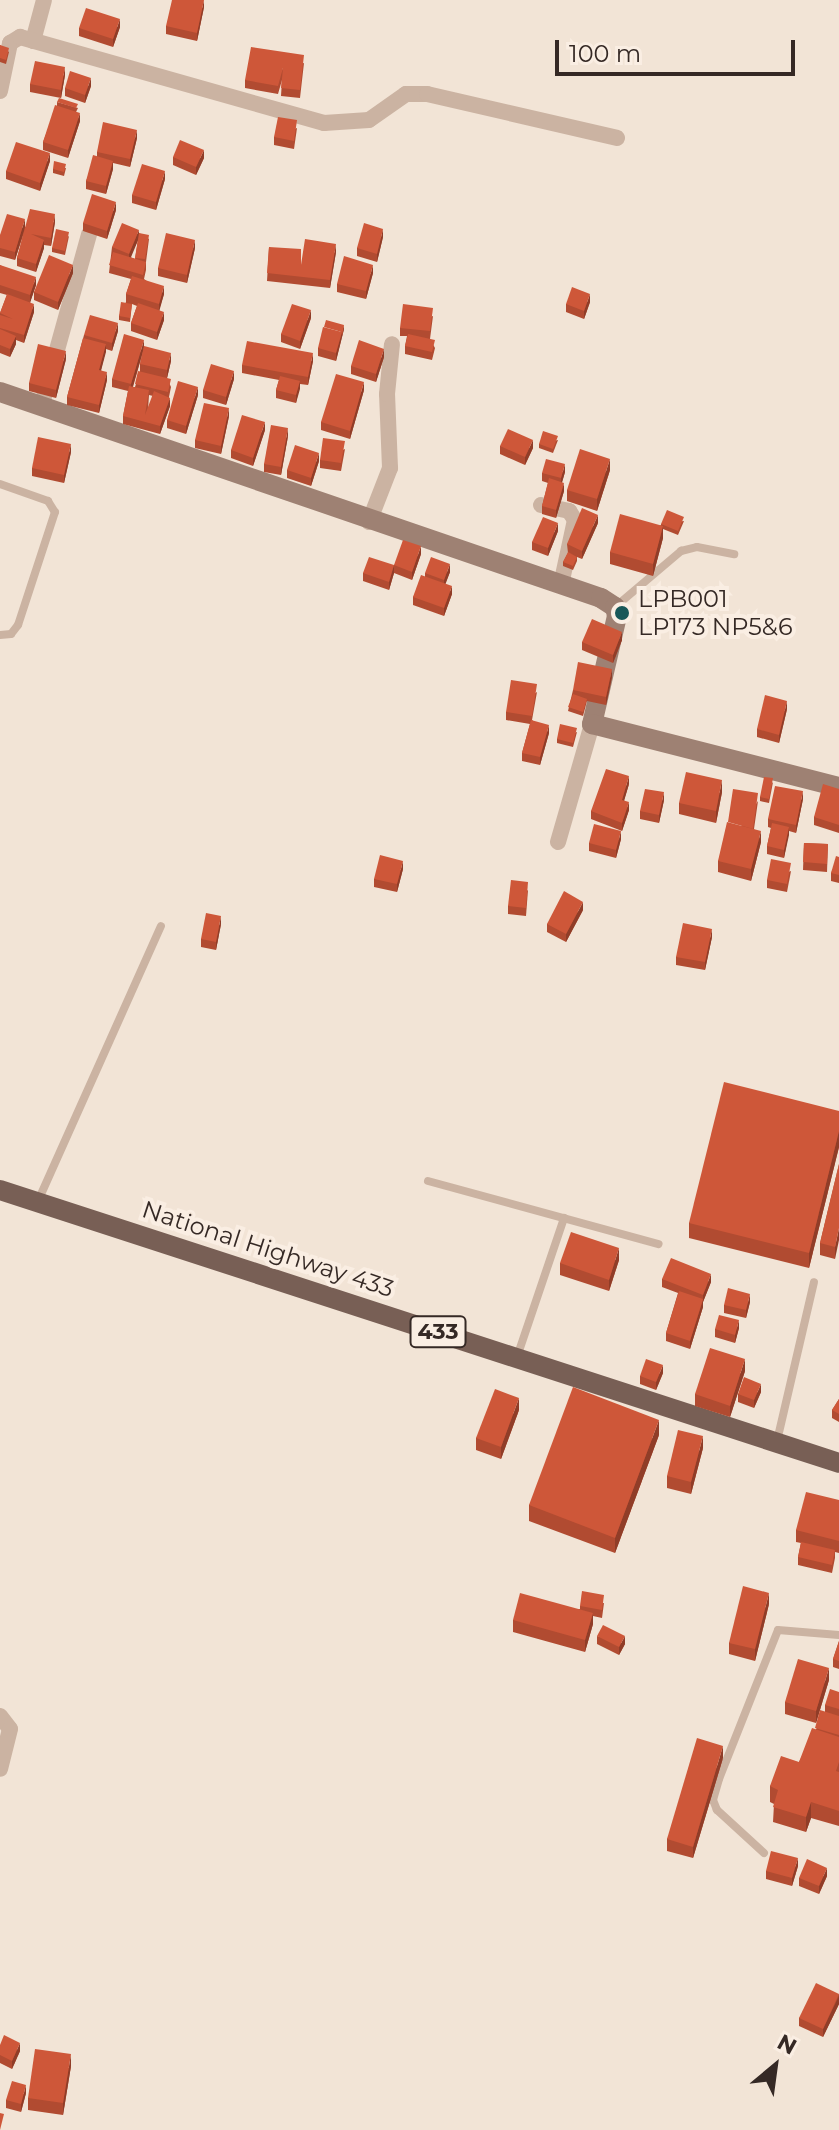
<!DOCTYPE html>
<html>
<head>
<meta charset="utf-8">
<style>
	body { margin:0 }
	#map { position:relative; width:839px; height:2130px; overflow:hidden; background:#f2e4d6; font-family:Montserrat,sans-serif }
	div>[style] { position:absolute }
	.lane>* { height:8px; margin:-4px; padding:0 4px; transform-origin:4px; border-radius:4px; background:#cbb3a2 }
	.street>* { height:16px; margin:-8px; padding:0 8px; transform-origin:8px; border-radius:8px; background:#cbb3a2 }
	.secondary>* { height:20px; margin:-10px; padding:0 10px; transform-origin:10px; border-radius:10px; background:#9e8173 }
	.primary>* { height:20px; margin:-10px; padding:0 10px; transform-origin:10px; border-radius:10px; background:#785f55 }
	.wall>* { inset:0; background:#b14b31 }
	.shaded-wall>* { inset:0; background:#903d28 }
	.building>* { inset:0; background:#ce5739 }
	.dots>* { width:22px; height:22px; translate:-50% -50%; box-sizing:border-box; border:4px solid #faeee3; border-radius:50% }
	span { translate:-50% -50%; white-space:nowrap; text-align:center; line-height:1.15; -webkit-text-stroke:8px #faeee3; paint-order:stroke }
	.shield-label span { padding:2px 6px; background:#faeee3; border:2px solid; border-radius:6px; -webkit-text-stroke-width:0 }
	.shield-label { font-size:22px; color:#352925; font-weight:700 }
	.poi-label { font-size:24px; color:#352925 }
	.left { translate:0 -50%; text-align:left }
	.street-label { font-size:24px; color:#352925 }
	.north { position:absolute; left:735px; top:2026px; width:80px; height:80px; -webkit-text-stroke:6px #faeee3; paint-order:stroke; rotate:29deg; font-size:22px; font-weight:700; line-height:32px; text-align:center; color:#352925 }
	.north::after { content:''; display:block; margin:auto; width:28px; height:36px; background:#352925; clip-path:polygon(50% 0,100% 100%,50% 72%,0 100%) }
	.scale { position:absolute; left:555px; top:40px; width:240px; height:36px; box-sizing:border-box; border:4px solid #352925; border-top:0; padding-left:10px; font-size:24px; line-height:28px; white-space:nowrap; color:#352925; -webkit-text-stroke:6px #faeee3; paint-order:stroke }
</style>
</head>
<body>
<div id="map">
	<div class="lane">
		<div style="left:0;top:484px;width:51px;rotate:19.5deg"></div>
		<div style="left:48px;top:501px;width:13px;rotate:58deg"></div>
		<div style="left:55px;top:512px;width:119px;rotate:108.1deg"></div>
		<div style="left:18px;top:625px;width:11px;rotate:128deg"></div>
		<div style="left:11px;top:634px;width:11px;rotate:175deg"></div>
		<div style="left:615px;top:607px;width:87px;rotate:-40.3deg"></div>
		<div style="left:681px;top:551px;width:16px;rotate:-14deg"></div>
		<div style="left:697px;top:547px;width:38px;rotate:11deg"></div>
		<div style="left:428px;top:1181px;width:239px;rotate:15.3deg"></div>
		<div style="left:38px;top:1201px;width:301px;rotate:-65.9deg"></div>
		<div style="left:517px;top:1357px;width:147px;rotate:-71.3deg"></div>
		<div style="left:777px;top:1441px;width:163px;rotate:-76.9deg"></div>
		<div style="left:764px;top:1853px;width:64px;rotate:-137.5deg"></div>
		<div style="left:717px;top:1810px;width:11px;rotate:-112deg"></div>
		<div style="left:713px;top:1800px;width:22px;rotate:-74deg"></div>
		<div style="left:719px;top:1779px;width:160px;rotate:-68.4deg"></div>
		<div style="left:778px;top:1630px;width:61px;rotate:4.7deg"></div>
	</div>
	<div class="street">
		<div style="left:33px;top:41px;width:42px;rotate:-75deg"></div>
		<div style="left:0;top:91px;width:49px;rotate:-78.2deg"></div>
		<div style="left:10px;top:43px;width:12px;rotate:-31deg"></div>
		<div style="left:20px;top:37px;width:316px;rotate:15.8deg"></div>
		<div style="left:324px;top:123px;width:45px;rotate:-3.8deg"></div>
		<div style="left:369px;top:120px;width:45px;rotate:-35.1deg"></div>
		<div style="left:406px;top:94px;width:21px"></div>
		<div style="left:427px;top:94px;width:195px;rotate:13deg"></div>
		<div style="left:42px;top:404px;width:176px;rotate:-74.5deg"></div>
		<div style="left:541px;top:505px;width:29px;rotate:12deg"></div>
		<div style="left:569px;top:511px;width:11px;rotate:56deg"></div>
		<div style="left:575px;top:520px;width:66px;rotate:102.2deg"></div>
		<div style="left:369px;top:522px;width:58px;rotate:-68.7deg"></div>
		<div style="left:390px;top:468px;width:74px;rotate:-92.3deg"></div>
		<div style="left:387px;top:394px;width:50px;rotate:-84.3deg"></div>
		<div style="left:558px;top:842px;width:123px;rotate:-73.9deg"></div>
		<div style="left:0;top:1716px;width:16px;rotate:52deg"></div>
		<div style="left:10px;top:1729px;width:41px;rotate:104deg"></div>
	</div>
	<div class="secondary">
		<div style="left:0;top:392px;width:635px;rotate:18.92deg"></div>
		<div style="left:601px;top:598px;width:17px;rotate:33deg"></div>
		<div style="left:615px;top:607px;width:9px;rotate:77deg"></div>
		<div style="left:617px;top:616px;width:111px;rotate:103deg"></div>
		<div style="left:592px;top:724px;width:255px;rotate:14.3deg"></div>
	</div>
	<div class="primary">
		<div style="left:0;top:1190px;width:882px;rotate:18.02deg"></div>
	</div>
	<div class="wall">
		<div style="clip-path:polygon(204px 7px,197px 41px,166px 34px,166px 26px)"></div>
		<div style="clip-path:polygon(120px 27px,113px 47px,79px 36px,79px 28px)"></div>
		<div style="clip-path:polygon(0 45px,9px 52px,6px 64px,0 62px)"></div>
		<div style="clip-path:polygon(304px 63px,300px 98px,281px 96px,282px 80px,278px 94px,245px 88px,245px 80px)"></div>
		<div style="clip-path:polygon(65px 75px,61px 98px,30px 92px,30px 84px)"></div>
		<div style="clip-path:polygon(91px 86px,85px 103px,65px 96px,65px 88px)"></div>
		<div style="clip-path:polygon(57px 102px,78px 108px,76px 112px,80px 121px,68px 158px,43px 150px,43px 142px,57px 106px)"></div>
		<div style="clip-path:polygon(297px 128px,294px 149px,274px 145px,274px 137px)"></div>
		<div style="clip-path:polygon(137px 138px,130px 167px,113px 163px,113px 169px,106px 194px,86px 189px,86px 181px,97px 156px,97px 152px)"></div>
		<div style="clip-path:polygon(173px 157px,204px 158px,196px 175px,173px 165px)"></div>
		<div style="clip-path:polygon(50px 161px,40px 191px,6px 179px,6px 171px)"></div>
		<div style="clip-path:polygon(66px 168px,64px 176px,53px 173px,53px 169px)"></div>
		<div style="clip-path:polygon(165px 179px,156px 210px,132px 203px,132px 195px)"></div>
		<div style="clip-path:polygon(116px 210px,107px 239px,83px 231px,83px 223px)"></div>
		<div style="clip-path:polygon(55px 222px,51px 246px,44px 245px,44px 248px,36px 272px,17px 266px,17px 258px,24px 233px,15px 260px,0 256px,0 235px,25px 227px)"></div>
		<div style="clip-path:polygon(evenodd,139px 233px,149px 239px,146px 262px,146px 270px,144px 279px,164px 294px,159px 310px,164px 320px,157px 340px,131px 331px,131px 323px,137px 306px,132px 304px,130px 322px,119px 320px,119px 316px,126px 302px,126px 294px,131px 279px,109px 273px,112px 247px,139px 233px,138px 240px,135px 259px,130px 257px,138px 240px)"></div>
		<div style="clip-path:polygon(69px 236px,65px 255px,52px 252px,52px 248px)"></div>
		<div style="clip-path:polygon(383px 237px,377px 262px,357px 256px,357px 248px)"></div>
		<div style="clip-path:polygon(269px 247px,301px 265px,336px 252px,330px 288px,267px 281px)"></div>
		<div style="clip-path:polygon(195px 248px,187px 283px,158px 276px,158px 268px)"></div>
		<div style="clip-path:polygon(0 265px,36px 285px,30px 302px,34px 312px,24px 343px,16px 340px,16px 344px,10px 357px,0 353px,0 313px,7px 295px,0 293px)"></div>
		<div style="clip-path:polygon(73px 273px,58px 310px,34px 300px,34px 292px)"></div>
		<div style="clip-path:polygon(373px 273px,366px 299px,337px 292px,337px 284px)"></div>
		<div style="clip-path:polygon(590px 302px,584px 319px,566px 312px,566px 304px)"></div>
		<div style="clip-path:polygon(433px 316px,430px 339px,435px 348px,432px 360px,405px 354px,405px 346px,407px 336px,400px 336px,400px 328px)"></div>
		<div style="clip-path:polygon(311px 318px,300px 349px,281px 342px,281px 334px)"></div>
		<div style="clip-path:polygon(344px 329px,336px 361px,318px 356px,318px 348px)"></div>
		<div style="clip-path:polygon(118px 331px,112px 351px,106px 349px,101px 370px,107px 380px,99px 413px,67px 405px,67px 397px,84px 335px)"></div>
		<div style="clip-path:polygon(evenodd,144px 348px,171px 361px,167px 378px,171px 387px,169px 397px,170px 406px,160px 434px,123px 424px,123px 416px,128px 391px,112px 387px,112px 379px,144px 348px,144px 348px,140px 364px,140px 371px,135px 387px,133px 387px,144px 348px,144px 348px,149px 395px,153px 396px,148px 410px,149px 395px)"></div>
		<div style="clip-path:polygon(384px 357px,376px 382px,351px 374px,351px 366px)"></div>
		<div style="clip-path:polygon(66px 359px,56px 398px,29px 391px,29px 383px)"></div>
		<div style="clip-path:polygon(313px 361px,308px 385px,300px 384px,296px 403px,276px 398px,276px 390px,279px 380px,242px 373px,242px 365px)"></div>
		<div style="clip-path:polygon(234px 379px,226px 405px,203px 398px,203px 390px)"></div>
		<div style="clip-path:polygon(364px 390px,350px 439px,321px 430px,321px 422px)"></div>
		<div style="clip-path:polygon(198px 395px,186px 434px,167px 428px,167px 420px)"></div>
		<div style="clip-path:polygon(229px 416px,221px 454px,195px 448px,195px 440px)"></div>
		<div style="clip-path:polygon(265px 430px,253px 466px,231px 458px,231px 450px)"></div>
		<div style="clip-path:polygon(288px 436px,281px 475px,264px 472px,264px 464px)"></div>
		<div style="clip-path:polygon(558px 440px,553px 453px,539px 448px,539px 444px)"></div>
		<div style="clip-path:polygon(500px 446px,533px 448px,525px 465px,500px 454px)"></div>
		<div style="clip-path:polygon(345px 449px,341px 471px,320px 468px,320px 460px)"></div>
		<div style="clip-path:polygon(71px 452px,64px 483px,32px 476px,32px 468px)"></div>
		<div style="clip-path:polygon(319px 461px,311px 486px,287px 478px,287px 470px)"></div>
		<div style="clip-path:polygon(610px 470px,597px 511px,567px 501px,567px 490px)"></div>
		<div style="clip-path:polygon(565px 472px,562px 482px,564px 491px,556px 518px,542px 514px,542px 506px,548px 483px,542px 481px,542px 473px)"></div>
		<div style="clip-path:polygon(684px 521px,678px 535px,663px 529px,663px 538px,653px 576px,610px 564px,610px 552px,661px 525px,661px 524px)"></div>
		<div style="clip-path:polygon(598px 523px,582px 559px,577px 557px,577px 561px,573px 570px,563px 566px,563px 562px,568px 553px,567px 544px)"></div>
		<div style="clip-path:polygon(558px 531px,548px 556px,532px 550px,532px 542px)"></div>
		<div style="clip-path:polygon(421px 554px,412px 580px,394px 573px,389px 590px,363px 581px,363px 573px,394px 565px)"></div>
		<div style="clip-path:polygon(450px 572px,445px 584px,452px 594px,444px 616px,413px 605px,413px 597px,425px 577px,425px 573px)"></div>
		<div style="clip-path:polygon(622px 640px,613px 663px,582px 650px,582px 642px)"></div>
		<div style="clip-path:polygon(612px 677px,606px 705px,587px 701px,583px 716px,568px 711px,573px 690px)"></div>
		<div style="clip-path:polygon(537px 692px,532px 720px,549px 733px,540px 765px,522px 761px,522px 753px,530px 724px,506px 720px,506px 712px)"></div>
		<div style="clip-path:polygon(787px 709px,779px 743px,757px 737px,757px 729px)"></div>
		<div style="clip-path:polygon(577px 732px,573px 747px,557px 743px,557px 739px)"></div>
		<div style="clip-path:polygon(773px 782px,769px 803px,760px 801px,760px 797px)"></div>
		<div style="clip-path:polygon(629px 784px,624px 800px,629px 810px,622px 831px,591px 819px,591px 811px)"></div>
		<div style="clip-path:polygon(839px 789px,839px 833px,814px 825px,814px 817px)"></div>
		<div style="clip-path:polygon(722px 792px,716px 823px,679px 814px,679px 803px)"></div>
		<div style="clip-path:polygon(803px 799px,796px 833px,789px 831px,784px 858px,767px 854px,767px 846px,771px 828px,768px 827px,768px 819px)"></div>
		<div style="clip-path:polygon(664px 800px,659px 823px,640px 819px,640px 811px)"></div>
		<div style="clip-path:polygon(758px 801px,754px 829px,761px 842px,751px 881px,718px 872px,718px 861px)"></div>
		<div style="clip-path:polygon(621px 839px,616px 858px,589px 851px,589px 843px)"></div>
		<div style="clip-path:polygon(804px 843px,828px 844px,827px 872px,803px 870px)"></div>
		<div style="clip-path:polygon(839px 857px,839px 883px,831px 881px,831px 873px)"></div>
		<div style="clip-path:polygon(403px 869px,397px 892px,374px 887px,374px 879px)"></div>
		<div style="clip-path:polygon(791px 871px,787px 892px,767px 888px,767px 880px)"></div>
		<div style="clip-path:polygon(528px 890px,526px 916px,508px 914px,508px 906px)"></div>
		<div style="clip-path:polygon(583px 910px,566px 942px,547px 932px,547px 924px)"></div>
		<div style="clip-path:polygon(221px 924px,216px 950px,201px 947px,201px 939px)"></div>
		<div style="clip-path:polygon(712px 937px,705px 970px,676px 965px,676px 957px)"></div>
		<div style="clip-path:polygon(839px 1111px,839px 1147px,809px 1268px,689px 1238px,689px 1223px)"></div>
		<div style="clip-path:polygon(839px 1164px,835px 1259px,820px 1255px,820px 1243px)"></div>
		<div style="clip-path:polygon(619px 1260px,609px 1291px,560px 1275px,560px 1263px)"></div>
		<div style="clip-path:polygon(662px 1279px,711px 1282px,703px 1302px,703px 1307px,690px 1349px,666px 1341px,666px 1333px,678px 1293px,662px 1287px)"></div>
		<div style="clip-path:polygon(750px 1302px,746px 1318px,724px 1313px,724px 1305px)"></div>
		<div style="clip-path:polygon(739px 1328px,735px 1343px,715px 1337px,715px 1329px)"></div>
		<div style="clip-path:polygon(745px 1371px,730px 1417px,695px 1406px,695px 1394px)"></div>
		<div style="clip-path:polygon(663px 1373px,656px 1390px,640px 1384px,640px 1376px)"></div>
		<div style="clip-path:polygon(761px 1392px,754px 1408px,738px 1402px,738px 1394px)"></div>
		<div style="clip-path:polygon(839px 1399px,839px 1422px,832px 1418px,832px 1410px)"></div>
		<div style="clip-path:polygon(519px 1410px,501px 1459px,476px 1450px,476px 1438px)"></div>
		<div style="clip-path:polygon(659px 1435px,615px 1553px,529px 1521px,529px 1505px)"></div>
		<div style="clip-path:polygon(703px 1448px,691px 1494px,667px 1488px,667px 1476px)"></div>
		<div style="clip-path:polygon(839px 1500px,839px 1553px,835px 1552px,835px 1558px,832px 1573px,798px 1565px,798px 1557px,801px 1543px,796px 1542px,796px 1530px)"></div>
		<div style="clip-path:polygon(604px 1603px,602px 1618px,593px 1616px,593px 1624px,585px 1652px,513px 1632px,513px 1620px,580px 1609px,580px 1606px)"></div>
		<div style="clip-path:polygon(769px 1604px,755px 1661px,729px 1654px,729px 1643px)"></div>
		<div style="clip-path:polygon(597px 1636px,625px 1644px,619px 1655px,597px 1644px)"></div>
		<div style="clip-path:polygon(839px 1641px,839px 1669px,833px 1667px,833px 1659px)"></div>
		<div style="clip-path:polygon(829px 1680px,816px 1723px,785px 1714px,785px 1702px)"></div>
		<div style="clip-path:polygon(839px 1692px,839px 1826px,811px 1818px,806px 1832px,773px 1822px,774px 1804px,770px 1802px,770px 1786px,799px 1762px,825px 1712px,825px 1705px)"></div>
		<div style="clip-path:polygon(723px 1758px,693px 1858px,667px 1851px,667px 1839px)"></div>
		<div style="clip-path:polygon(798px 1866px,792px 1886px,766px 1879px,766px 1871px)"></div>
		<div style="clip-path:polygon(827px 1876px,819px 1894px,799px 1886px,799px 1878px)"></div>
		<div style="clip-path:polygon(839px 1994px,839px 2004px,823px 2037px,799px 2026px,799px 2018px)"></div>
		<div style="clip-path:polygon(0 2045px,20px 2051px,12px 2069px,0 2063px)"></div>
		<div style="clip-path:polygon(71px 2066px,63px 2115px,28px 2110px,28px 2098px)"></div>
		<div style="clip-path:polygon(26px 2093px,21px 2112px,6px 2108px,6px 2100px)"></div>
	</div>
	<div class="shaded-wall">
		<div style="clip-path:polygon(204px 0,204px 7px,197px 41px,197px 33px)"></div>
		<div style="clip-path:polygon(120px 19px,120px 27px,113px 47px,113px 39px)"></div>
		<div style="clip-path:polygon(65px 67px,65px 75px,61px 98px,61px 90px)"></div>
		<div style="clip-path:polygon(91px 78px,91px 86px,85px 103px,85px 95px)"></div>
		<div style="clip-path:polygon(80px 113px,80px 121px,68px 158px,68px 150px)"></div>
		<div style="clip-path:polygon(137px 130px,137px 138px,130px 167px,130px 159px)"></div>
		<div style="clip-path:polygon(204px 150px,204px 158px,196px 175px,196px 167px)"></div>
		<div style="clip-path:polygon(50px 153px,50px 161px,40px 191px,40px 183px)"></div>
		<div style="clip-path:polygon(113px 161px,113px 169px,106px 194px,106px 186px)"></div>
		<div style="clip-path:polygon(165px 171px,165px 179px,156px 210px,156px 202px)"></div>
		<div style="clip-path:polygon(116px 202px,116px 210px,107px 239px,107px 231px)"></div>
		<div style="clip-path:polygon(55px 214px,55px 222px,51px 246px,51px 238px)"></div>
		<div style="clip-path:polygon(25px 219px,25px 227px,15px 260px,15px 252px)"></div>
		<div style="clip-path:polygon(383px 229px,383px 237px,377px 262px,377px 254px)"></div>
		<div style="clip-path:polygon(139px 230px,139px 238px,129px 262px,129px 254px)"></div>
		<div style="clip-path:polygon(44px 240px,44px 248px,36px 272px,36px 264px)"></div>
		<div style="clip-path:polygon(195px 240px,195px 248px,187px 283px,187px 275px)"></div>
		<div style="clip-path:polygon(336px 244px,336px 252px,330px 288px,330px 280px)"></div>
		<div style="clip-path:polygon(73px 265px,73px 273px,58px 310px,58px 302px)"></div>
		<div style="clip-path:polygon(373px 265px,373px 273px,366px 299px,366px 291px)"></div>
		<div style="clip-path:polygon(36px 277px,36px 285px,30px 303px,30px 295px)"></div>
		<div style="clip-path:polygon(164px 286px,164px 294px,159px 312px,159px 304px)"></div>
		<div style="clip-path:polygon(590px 294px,590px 302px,584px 319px,584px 311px)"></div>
		<div style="clip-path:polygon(34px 304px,34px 312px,24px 343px,24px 335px)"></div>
		<div style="clip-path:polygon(311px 310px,311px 318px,300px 349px,300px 341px)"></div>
		<div style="clip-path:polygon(164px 312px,164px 320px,157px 340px,157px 332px)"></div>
		<div style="clip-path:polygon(118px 323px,118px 331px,112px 351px,112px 343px)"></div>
		<div style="clip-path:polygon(344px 325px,344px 329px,336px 361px,336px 353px)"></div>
		<div style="clip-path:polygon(16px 336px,16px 344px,10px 357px,10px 349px)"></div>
		<div style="clip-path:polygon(144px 340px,144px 348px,131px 392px,131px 384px)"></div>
		<div style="clip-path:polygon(106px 344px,106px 352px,99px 378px,99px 370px)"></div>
		<div style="clip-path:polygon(384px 349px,384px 357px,376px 382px,376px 374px)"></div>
		<div style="clip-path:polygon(66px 351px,66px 359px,56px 398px,56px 390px)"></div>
		<div style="clip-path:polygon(171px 353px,171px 361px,167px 378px,167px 370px)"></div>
		<div style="clip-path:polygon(313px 353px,313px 361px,308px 385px,308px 377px)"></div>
		<div style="clip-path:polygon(234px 371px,234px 379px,226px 405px,226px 397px)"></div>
		<div style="clip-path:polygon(107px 372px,107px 380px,99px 413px,99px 405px)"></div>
		<div style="clip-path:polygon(300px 381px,300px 389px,296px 403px,296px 395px)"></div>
		<div style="clip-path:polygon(364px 382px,364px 390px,350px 439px,350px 431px)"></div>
		<div style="clip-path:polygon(198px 387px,198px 395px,186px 434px,186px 426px)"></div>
		<div style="clip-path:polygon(170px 398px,170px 406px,160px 434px,160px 426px)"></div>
		<div style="clip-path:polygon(229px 408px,229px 416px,221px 454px,221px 446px)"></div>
		<div style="clip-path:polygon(265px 422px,265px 430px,253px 466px,253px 458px)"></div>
		<div style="clip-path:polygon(288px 428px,288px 436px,281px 475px,281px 467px)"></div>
		<div style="clip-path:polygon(533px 440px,533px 448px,525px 465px,525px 457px)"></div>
		<div style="clip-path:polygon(71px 444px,71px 452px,64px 483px,64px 475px)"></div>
		<div style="clip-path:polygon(319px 453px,319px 461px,311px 486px,311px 478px)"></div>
		<div style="clip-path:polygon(610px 459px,610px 470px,597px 511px,597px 499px)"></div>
		<div style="clip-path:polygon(565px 464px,565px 472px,561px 486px,561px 478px)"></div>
		<div style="clip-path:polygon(564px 483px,564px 491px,556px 518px,556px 510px)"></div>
		<div style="clip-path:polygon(598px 515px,598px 523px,582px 559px,582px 551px)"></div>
		<div style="clip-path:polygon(558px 523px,558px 531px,548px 556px,548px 548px)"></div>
		<div style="clip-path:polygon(663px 526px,663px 538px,653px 576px,653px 564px)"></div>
		<div style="clip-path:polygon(421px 546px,421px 554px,412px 580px,412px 572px)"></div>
		<div style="clip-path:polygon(450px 564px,450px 572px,444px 588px,444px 580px)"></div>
		<div style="clip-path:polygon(394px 565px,394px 573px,389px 590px,389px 582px)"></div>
		<div style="clip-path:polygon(452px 586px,452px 594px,444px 616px,444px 608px)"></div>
		<div style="clip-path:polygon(622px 632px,622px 640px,613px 663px,613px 655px)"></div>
		<div style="clip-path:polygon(612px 669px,612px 677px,606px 705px,606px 697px)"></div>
		<div style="clip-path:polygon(787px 701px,787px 709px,779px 743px,779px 735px)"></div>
		<div style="clip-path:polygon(549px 725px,549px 733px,540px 765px,540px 757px)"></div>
		<div style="clip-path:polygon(629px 776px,629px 784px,622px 808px,622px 800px)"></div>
		<div style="clip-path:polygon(722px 780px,722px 792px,716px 823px,716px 811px)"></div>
		<div style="clip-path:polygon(803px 791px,803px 799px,796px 833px,796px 825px)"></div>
		<div style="clip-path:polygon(664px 792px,664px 800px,659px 823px,659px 815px)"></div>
		<div style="clip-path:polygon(629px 802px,629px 810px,622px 831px,622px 823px)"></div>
		<div style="clip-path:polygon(789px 827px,789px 835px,784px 858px,784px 850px)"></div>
		<div style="clip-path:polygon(621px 831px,621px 839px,616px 858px,616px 850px)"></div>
		<div style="clip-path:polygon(761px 831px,761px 842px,751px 881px,751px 869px)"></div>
		<div style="clip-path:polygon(403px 861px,403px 869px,397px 892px,397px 884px)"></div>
		<div style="clip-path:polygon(583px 902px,583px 910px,566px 942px,566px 934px)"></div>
		<div style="clip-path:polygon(221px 916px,221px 924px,216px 950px,216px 942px)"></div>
		<div style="clip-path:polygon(712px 929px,712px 937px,705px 970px,705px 962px)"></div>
		<div style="clip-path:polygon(839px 1131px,839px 1147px,809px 1268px,809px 1253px)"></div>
		<div style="clip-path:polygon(839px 1228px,839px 1240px,835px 1259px,835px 1247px)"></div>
		<div style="clip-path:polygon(619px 1248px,619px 1260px,609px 1291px,609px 1280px)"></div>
		<div style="clip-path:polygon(711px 1274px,711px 1282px,703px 1302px,703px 1307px,690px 1349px,690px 1341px,703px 1300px,703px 1295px)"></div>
		<div style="clip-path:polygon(750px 1294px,750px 1302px,746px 1318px,746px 1310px)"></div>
		<div style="clip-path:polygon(739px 1320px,739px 1328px,735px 1343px,735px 1335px)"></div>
		<div style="clip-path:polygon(745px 1359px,745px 1371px,730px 1417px,730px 1406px)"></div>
		<div style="clip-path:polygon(663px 1365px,663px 1373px,656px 1390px,656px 1382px)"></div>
		<div style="clip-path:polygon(761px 1384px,761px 1392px,754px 1408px,754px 1400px)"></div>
		<div style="clip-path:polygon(519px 1398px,519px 1410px,501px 1459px,501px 1447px)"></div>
		<div style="clip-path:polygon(659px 1420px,659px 1435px,615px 1553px,615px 1538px)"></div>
		<div style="clip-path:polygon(703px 1436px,703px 1448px,691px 1494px,691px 1482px)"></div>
		<div style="clip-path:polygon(769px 1593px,769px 1604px,755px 1661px,755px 1649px)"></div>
		<div style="clip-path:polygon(593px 1613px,593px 1624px,585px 1652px,585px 1640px)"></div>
		<div style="clip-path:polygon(625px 1636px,625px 1644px,619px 1655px,619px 1647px)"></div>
		<div style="clip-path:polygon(829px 1668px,829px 1680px,816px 1723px,816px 1711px)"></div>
		<div style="clip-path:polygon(723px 1746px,723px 1758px,693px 1858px,693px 1847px)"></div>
		<div style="clip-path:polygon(811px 1802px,811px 1818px,806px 1832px,806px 1817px)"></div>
		<div style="clip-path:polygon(798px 1858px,798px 1866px,792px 1886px,792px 1878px)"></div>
		<div style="clip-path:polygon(827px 1868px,827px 1876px,819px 1894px,819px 1886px)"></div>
		<div style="clip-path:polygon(839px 1996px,839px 2004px,823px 2037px,823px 2029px)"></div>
		<div style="clip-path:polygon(20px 2043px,20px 2051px,12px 2069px,12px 2061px)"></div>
		<div style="clip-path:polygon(71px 2054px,71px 2066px,63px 2115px,63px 2103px)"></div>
		<div style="clip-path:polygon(26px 2085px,26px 2093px,21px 2112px,21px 2104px)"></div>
	</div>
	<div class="building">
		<div style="clip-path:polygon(172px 0,204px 0,197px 33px,166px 26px)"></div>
		<div style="clip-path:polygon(86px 8px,120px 19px,113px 39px,79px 28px)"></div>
		<div style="clip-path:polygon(0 45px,9px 48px,6px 60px,0 58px)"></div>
		<div style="clip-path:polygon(251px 47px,304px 55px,300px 90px,281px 88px,283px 68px,278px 86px,245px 80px)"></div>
		<div style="clip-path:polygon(35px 61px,65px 67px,61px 90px,30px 84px)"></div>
		<div style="clip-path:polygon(70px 71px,91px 78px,85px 95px,65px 88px)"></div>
		<div style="clip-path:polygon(59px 98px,78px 104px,76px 108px,57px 102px)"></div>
		<div style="clip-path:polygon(55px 105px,80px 113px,68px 150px,43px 142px)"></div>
		<div style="clip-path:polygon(278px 117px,297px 120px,294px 141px,274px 137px)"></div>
		<div style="clip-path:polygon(103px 122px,137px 130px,130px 159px,97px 152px)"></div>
		<div style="clip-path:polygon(180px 140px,204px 150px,196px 167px,173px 157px)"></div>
		<div style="clip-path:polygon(16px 142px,50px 153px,40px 183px,6px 171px)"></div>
		<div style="clip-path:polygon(93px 155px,113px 161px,106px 186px,86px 181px)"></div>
		<div style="clip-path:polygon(54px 161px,66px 164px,64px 172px,53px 169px)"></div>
		<div style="clip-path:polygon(142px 164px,165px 171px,156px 202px,132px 195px)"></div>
		<div style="clip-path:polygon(92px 194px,116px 202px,107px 231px,83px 223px)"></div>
		<div style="clip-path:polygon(30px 209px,55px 214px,51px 238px,31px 234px,44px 240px,36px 264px,17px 258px)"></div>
		<div style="clip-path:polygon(7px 214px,25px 219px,15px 252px,0 248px,0 235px)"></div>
		<div style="clip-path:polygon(122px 223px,139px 230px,129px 254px,112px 247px)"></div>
		<div style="clip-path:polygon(364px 223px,383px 229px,377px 254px,357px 248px)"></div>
		<div style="clip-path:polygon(56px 229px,69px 232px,65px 251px,52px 248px)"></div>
		<div style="clip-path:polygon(139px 233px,149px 235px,145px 259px,135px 258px)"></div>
		<div style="clip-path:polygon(166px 233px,195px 240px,187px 275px,158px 268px)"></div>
		<div style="clip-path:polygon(305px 239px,336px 244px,330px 280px,267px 273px,269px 247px,301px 249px,301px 265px)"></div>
		<div style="clip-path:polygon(113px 252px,146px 262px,143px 275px,109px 265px)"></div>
		<div style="clip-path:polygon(49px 255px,73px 265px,58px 302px,34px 292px)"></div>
		<div style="clip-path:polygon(344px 256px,373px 265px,366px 291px,337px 284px)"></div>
		<div style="clip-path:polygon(0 265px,36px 277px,30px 295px,0 285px)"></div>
		<div style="clip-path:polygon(132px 276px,164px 286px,159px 304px,126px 294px)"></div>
		<div style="clip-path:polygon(572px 287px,590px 294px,584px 311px,566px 304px)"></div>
		<div style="clip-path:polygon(7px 294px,34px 304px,24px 335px,0 328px,0 315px,13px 319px,0 313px)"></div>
		<div style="clip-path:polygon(121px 302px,132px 304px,130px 318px,119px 316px)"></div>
		<div style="clip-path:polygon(138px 303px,164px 312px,157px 332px,131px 323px)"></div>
		<div style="clip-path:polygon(292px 304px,311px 310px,300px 341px,281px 334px)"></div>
		<div style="clip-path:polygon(403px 304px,433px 308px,430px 331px,400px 328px)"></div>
		<div style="clip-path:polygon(90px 315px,118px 323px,112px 343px,84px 335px)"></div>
		<div style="clip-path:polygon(326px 320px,344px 325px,342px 336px,342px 332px,324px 327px)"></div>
		<div style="clip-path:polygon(323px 327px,342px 332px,336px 353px,318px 348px)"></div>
		<div style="clip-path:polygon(0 329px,16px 336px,10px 349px,0 345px)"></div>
		<div style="clip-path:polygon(124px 334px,144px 340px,131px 384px,112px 379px)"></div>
		<div style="clip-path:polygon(408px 334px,435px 340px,432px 352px,405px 346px)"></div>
		<div style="clip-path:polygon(83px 338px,106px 344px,99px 370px,107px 372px,99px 405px,67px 397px)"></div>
		<div style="clip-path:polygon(359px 340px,384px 349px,376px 374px,351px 366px)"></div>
		<div style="clip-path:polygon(247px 341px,313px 353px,308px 377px,242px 365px)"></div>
		<div style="clip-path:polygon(38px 344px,66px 351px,56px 390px,29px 383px)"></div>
		<div style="clip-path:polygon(144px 346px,171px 353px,167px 370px,140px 364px)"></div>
		<div style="clip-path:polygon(211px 364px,234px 371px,226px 397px,203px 390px)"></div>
		<div style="clip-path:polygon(138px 371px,171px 379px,168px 392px,135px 384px)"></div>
		<div style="clip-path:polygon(336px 374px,364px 382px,350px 431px,321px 422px)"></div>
		<div style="clip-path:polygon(280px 376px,300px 381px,296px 395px,276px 390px)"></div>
		<div style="clip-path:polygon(178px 381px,198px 387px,186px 426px,167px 420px)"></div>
		<div style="clip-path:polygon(129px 386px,149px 390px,145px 415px,154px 391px,170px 398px,160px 426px,123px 416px)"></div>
		<div style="clip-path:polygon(204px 403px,229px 408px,221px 446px,195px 440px)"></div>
		<div style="clip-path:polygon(242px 415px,265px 422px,253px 458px,231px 450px)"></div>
		<div style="clip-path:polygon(271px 425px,288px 428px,281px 467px,264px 464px)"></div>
		<div style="clip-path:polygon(508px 429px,533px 440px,525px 457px,500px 446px)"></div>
		<div style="clip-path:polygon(543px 431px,558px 436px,553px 449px,539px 444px)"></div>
		<div style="clip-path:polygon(38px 437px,71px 444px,64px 475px,32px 468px)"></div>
		<div style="clip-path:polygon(323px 438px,345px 441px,341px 463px,320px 460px)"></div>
		<div style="clip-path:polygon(295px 445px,319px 453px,311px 478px,287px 470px)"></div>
		<div style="clip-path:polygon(580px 449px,610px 459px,597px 499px,567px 490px)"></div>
		<div style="clip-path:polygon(546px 459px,565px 464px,561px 478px,542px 473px)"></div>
		<div style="clip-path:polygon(549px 478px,564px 483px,556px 510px,542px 506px)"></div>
		<div style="clip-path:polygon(582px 508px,598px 515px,582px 551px,567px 544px)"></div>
		<div style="clip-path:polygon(667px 510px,684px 517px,678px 531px,661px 524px)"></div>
		<div style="clip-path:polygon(620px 514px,663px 526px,653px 564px,610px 552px)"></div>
		<div style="clip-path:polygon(543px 517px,558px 523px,548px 548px,532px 542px)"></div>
		<div style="clip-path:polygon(403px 540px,421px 546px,412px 572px,394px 565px)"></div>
		<div style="clip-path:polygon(568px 552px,577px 557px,573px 566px,563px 562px)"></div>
		<div style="clip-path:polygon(369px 557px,394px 565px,389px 582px,363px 573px)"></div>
		<div style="clip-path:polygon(431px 557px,450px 564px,444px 580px,425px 573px)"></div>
		<div style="clip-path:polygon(421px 575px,452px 586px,444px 608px,413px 597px)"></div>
		<div style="clip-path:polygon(592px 619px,622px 632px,613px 655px,582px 642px)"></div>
		<div style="clip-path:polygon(578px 662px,612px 669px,606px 697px,573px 690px)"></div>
		<div style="clip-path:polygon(511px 680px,537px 684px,532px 716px,506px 712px)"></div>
		<div style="clip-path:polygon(573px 694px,587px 699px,583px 712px,568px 707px)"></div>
		<div style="clip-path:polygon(765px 695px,787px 701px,779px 735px,757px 729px)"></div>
		<div style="clip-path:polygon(531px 720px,549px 725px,540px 757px,522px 753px)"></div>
		<div style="clip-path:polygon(560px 724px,577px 728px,573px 743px,557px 739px)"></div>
		<div style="clip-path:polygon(606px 769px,629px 776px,622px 800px,629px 802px,622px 823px,591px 811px)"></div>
		<div style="clip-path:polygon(686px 772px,722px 780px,716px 811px,679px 803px)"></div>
		<div style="clip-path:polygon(764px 777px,773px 778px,769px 799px,760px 797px)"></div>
		<div style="clip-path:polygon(823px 784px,839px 789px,839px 825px,814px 817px)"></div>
		<div style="clip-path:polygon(775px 786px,803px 791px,796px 825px,768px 819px)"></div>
		<div style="clip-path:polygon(645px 789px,664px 792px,659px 815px,640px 811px)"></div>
		<div style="clip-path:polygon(733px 789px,758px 793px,753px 829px,728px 822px)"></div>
		<div style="clip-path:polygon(727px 822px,761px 831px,751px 869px,718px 861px)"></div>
		<div style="clip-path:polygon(772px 823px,789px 827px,784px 850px,767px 846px)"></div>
		<div style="clip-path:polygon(594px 824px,621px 831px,616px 850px,589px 843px)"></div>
		<div style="clip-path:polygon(804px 843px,828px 844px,827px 864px,803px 862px)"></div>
		<div style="clip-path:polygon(380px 855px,403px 861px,397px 884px,374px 879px)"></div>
		<div style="clip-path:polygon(836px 856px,839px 857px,839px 875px,831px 873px)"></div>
		<div style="clip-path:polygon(771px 859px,791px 863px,787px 884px,767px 880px)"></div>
		<div style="clip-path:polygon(511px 880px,528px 882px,526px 908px,508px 906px)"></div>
		<div style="clip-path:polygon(564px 891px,583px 902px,566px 934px,547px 924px)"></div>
		<div style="clip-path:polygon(206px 913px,221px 916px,216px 942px,201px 939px)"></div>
		<div style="clip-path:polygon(683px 923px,712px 929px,705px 962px,676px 957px)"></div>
		<div style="clip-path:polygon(724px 1082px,839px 1111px,839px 1131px,809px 1253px,689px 1223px)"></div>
		<div style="clip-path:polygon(839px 1164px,839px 1228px,835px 1247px,820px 1243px)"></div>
		<div style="clip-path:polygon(571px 1232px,619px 1248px,609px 1280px,560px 1263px)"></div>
		<div style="clip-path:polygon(671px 1258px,711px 1274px,703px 1295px,662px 1279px)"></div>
		<div style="clip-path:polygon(728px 1288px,750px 1294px,746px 1310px,724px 1305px)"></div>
		<div style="clip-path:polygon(679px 1291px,703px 1299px,690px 1341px,666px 1333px)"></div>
		<div style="clip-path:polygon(719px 1315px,739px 1320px,735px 1335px,715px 1329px)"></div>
		<div style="clip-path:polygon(710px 1348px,745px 1359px,730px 1406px,695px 1394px)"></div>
		<div style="clip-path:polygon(646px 1359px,663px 1365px,656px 1382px,640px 1376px)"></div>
		<div style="clip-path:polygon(744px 1377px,761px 1384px,754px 1400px,738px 1394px)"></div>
		<div style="clip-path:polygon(573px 1387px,659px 1420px,615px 1538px,529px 1505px)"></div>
		<div style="clip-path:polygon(495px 1389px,519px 1398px,501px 1447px,476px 1438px)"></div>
		<div style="clip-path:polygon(839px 1399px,839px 1414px,832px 1410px)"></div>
		<div style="clip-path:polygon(678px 1430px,703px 1436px,691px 1482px,667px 1476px)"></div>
		<div style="clip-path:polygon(806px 1492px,839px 1500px,839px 1541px,796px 1530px)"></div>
		<div style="clip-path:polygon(801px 1542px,835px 1550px,832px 1565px,798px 1557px)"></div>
		<div style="clip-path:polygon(743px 1586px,769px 1593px,755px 1649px,729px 1643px)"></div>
		<div style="clip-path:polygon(582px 1591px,604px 1595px,602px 1610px,580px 1606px)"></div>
		<div style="clip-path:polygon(520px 1593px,593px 1613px,585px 1640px,513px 1620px)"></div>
		<div style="clip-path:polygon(603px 1625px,625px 1636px,619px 1647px,597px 1636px)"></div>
		<div style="clip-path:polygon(839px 1641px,839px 1661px,833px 1659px)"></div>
		<div style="clip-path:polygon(798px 1659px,829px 1668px,816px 1711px,785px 1702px)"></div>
		<div style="clip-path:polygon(830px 1689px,839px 1692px,839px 1709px,825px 1705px)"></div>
		<div style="clip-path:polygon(820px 1710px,839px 1716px,839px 1735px,815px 1728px)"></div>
		<div style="clip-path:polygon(812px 1728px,839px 1737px,839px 1762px,836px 1771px,839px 1772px,839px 1811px,811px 1802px,806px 1817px,773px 1807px,778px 1790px,770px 1786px,781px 1756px,799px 1762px)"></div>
		<div style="clip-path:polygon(697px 1738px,723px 1746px,693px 1847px,667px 1839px)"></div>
		<div style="clip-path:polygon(771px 1851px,798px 1858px,792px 1878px,766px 1871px)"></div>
		<div style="clip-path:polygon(807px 1859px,827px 1868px,819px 1886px,799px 1878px)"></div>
		<div style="clip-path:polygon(816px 1983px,839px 1994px,823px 2029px,799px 2018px)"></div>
		<div style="clip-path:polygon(4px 2035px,20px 2043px,12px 2061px,0 2055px,0 2045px)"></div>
		<div style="clip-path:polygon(35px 2049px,71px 2054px,63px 2103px,28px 2098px)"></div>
		<div style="clip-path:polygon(12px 2081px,26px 2085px,21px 2104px,6px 2100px)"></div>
		<div style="clip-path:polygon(0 2113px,4px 2114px,0 2130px)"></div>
	</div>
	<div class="dots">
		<div style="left:622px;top:613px;background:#185758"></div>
	</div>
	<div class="shield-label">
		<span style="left:438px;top:1332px">433</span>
	</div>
	<div class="poi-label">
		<span class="left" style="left:638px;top:613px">LPB001<br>LP173 NP5&amp;6</span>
	</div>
	<div class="street-label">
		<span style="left:268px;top:1249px;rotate:18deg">National Highway 433</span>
	</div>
	<div class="north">N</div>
	<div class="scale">100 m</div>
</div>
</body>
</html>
